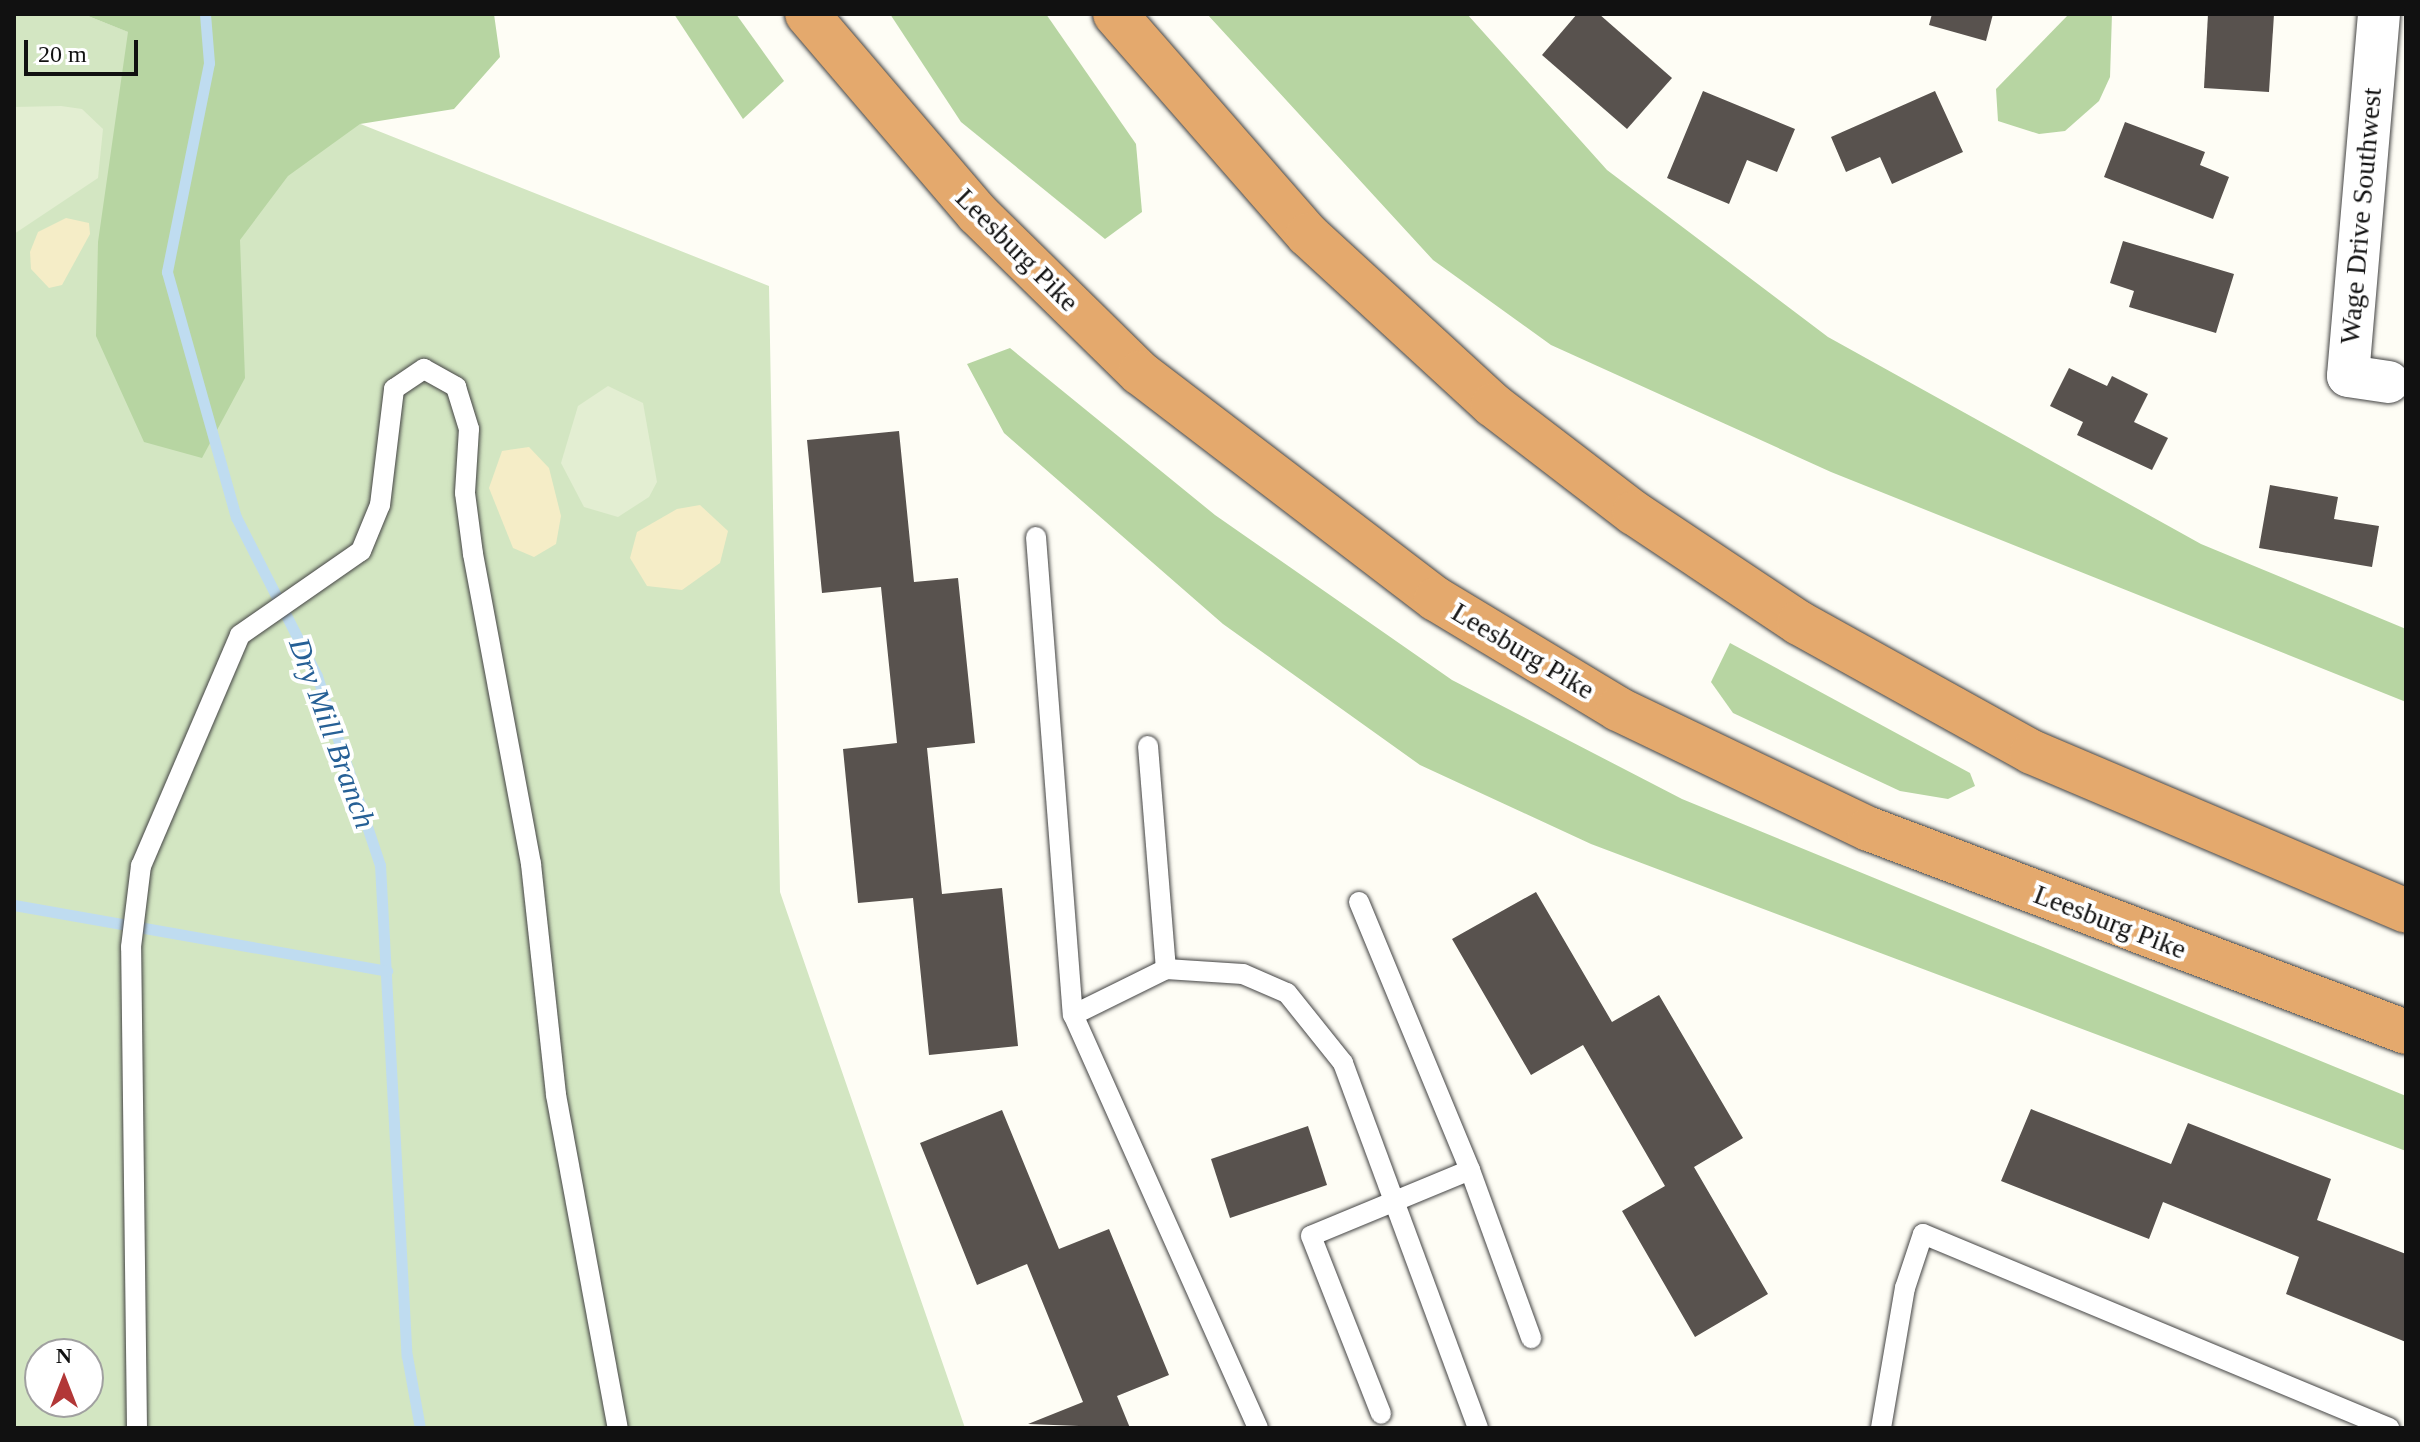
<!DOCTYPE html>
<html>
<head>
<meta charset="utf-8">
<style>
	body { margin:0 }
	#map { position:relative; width:2420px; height:1442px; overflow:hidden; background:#fefdf5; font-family:Georgia,serif }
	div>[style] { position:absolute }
	.green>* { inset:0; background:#d3e6c2 }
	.forest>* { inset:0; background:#b7d5a2 }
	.sand>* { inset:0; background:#f5edc7 }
	.pitch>* { inset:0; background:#e3eed2 }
	.stream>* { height:11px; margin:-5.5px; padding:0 5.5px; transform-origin:5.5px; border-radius:5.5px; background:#bfdcf0 }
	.building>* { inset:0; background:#58524e }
	.roads { filter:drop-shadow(0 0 2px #444) drop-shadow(0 0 2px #444) }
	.service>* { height:20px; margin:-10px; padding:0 10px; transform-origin:10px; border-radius:10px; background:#fff }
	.minor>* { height:42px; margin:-21px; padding:0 21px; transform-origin:21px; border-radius:21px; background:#fff }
	.motorway>* { height:44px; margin:-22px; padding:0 22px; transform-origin:22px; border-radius:22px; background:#e4a96d }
	span { translate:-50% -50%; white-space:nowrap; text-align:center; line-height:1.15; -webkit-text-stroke:8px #fff; paint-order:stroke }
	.street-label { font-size:28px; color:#111 }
	.water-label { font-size:30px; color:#266096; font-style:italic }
	.frame { position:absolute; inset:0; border:16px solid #111; pointer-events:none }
	.north { position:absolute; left:24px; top:1338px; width:80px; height:80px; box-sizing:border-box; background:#fff; border:2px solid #a0a0a0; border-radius:50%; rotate:0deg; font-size:22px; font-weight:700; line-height:32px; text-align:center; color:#111 }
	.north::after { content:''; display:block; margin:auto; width:28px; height:36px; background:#b23737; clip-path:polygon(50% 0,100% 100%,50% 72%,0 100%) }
	.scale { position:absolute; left:24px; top:40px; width:114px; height:36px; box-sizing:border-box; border:4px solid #111; border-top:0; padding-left:10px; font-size:24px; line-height:28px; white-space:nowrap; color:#111; -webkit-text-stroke:6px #fff; paint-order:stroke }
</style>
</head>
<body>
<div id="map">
	<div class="green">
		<div style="clip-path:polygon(evenodd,14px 14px,83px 14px,769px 286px,780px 892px,965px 1428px,14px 1428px,14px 14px,40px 1354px,88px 1354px,88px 1402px,40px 1402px,40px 1354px)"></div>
	</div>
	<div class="forest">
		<div style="clip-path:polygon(83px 14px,494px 14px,500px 57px,454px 109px,360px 124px,288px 176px,240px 240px,245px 378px,202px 458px,144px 442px,96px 336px,98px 242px,128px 32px)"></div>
		<div style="clip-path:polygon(674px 14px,736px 14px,784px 81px,743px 119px)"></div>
		<div style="clip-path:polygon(890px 14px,1046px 14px,1136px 144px,1142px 212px,1105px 239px,961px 122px)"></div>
		<div style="clip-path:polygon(1207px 14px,1467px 14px,1607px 170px,1828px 337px,2201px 544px,2406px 629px,2406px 702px,1831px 472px,1551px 345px,1433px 260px)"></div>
		<div style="clip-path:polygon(2069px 14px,2112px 14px,2110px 77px,2099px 101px,2065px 131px,2039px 134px,1998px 121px,1996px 89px)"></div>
		<div style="clip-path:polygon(1010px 348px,1215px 515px,1452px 680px,1682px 799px,2406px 1096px,2406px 1151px,1591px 844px,1420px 765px,1223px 624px,1004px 433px,967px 364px)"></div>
		<div style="clip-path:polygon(1730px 643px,1970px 773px,1975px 786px,1948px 799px,1900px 791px,1733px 713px,1711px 682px)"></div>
	</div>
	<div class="sand">
		<div style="clip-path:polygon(66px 218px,89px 223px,90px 234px,62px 285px,49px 288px,31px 269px,30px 252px,38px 232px)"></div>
		<div style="clip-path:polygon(529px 447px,549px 468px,561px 516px,556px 544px,534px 557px,513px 548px,489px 488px,502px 451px)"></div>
		<div style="clip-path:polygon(700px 505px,728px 531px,720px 563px,682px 590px,647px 586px,630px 558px,637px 532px,677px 509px)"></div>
	</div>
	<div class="pitch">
		<div style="clip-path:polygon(61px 106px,82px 109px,103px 129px,98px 178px,14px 234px,14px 107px)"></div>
		<div style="clip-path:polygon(608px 386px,643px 403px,657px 482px,649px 497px,618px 517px,584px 507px,561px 463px,578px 406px)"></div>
	</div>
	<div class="stream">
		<div style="left:205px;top:14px;width:49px;rotate:85.3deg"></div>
		<div style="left:209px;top:63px;width:213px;rotate:101.4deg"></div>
		<div style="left:167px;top:272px;width:255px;rotate:74.3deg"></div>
		<div style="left:236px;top:517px;width:178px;rotate:63deg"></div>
		<div style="left:317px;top:676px;width:199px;rotate:71.6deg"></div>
		<div style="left:380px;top:865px;width:492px;rotate:86.9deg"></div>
		<div style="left:407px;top:1356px;width:73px;rotate:79.8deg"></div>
		<div style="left:14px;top:905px;width:379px;rotate:10deg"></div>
	</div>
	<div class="building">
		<div style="clip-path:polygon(1577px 14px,1599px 14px,1672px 78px,1627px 129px,1542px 55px)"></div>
		<div style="clip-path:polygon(1932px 14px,1993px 14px,1986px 41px,1929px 25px)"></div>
		<div style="clip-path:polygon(2208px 14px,2274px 14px,2269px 92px,2204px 88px)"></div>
		<div style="clip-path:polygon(1703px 91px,1795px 129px,1777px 172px,1747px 160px,1729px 204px,1667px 178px)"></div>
		<div style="clip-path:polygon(1935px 91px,1963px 152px,1892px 184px,1880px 157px,1846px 172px,1831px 137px)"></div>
		<div style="clip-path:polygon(2125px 122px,2205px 152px,2200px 165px,2229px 177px,2213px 219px,2104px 177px)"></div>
		<div style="clip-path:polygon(2123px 241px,2234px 274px,2216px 333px,2129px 307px,2134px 291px,2110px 283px)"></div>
		<div style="clip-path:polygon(2069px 368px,2107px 386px,2112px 376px,2148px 394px,2134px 422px,2168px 438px,2152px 470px,2077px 435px,2083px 422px,2050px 406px)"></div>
		<div style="clip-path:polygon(899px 431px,914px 582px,958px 578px,975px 743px,927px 748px,942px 894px,1002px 888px,1018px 1046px,929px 1055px,913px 898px,858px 903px,843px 749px,897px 743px,881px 587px,822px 593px,807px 440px)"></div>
		<div style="clip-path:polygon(2270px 485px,2338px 497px,2334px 519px,2379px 526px,2372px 567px,2259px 548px)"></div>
		<div style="clip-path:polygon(1536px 892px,1612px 1022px,1659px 995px,1743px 1138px,1694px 1167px,1768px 1294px,1695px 1337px,1622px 1211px,1665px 1186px,1583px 1045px,1531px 1075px,1452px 939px)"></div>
		<div style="clip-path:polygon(2031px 1109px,2171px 1164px,2188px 1123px,2331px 1179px,2317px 1220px,2406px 1254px,2406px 1342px,2286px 1294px,2299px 1257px,2163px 1202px,2149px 1239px,2001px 1181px)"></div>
		<div style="clip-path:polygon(1002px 1110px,1059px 1249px,1109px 1229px,1169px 1375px,1117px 1396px,1130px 1428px,1028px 1424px,1083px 1402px,1027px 1264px,977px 1285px,920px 1143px)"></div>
		<div style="clip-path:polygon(1308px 1126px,1327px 1185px,1230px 1218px,1211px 1159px)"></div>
	</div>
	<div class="roads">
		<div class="service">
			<div style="left:1036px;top:537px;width:479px;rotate:85.6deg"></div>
			<div style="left:1148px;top:746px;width:224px;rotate:85.4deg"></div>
			<div style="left:1359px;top:902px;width:290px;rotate:67.5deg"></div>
			<div style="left:1470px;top:1170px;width:172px;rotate:157.5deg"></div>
			<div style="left:1311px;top:1236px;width:191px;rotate:68.5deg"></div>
			<div style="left:1470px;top:1170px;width:179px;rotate:70deg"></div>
			<div style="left:137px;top:1428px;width:481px;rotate:-90.7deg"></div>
			<div style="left:131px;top:947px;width:82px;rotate:-83deg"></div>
			<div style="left:141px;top:866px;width:251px;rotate:-66.8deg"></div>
			<div style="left:240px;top:635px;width:147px;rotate:-34.8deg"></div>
			<div style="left:361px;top:551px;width:50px;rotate:-67.6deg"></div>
			<div style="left:380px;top:505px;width:117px;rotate:-83.1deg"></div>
			<div style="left:394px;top:389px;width:36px;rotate:-34deg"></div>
			<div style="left:424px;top:369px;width:37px;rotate:29deg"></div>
			<div style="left:456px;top:387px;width:44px;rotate:72.8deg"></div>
			<div style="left:469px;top:429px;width:64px;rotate:93.6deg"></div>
			<div style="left:465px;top:493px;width:62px;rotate:82.5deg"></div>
			<div style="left:473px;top:554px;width:315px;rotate:79.4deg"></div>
			<div style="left:531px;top:864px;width:232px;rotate:83.8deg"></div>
			<div style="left:556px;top:1095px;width:339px;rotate:79.5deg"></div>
			<div style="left:1258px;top:1428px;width:453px;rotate:-114.1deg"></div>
			<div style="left:1073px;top:1015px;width:104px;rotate:-26.3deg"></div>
			<div style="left:1166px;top:969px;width:77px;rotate:3.7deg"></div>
			<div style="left:1243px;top:974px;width:48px;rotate:23.4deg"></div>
			<div style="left:1287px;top:993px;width:90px;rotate:51.3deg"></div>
			<div style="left:1343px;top:1063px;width:389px;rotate:69.7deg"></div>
			<div style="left:1881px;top:1428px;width:142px;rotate:-80.3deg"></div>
			<div style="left:1905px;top:1288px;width:57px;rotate:-71.6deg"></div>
			<div style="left:1923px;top:1234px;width:505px;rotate:22.6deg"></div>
		</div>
		<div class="minor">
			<div style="left:2379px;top:14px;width:363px;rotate:94.9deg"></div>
			<div style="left:2348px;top:376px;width:41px;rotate:8.3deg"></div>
		</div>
		<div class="motorway">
			<div style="left:807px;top:14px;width:263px;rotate:49.5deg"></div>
			<div style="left:978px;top:214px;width:227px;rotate:44.5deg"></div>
			<div style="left:1140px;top:373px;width:372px;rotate:37.4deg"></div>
			<div style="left:1436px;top:599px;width:213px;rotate:31.1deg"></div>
			<div style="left:1618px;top:709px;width:278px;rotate:25.6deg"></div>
			<div style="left:1869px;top:829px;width:574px;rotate:20.71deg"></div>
			<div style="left:1115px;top:14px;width:293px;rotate:48.9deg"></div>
			<div style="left:1308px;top:235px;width:251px;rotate:42.6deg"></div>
			<div style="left:1493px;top:405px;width:178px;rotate:37.5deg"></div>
			<div style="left:1634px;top:513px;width:198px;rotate:33.7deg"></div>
			<div style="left:1799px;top:623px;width:266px;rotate:29deg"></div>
			<div style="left:2032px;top:752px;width:406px;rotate:23deg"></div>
		</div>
	</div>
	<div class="street-label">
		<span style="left:2361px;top:216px;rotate:-85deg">Wage Drive Southwest</span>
		<span style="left:1017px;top:250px;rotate:45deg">Leesburg Pike</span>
		<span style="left:1523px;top:651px;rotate:31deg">Leesburg Pike</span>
		<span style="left:2110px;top:922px;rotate:21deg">Leesburg Pike</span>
	</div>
	<div class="water-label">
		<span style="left:332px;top:733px;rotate:70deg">Dry Mill Branch</span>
	</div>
	<div class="frame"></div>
	<div class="north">N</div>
	<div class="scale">20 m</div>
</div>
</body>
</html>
